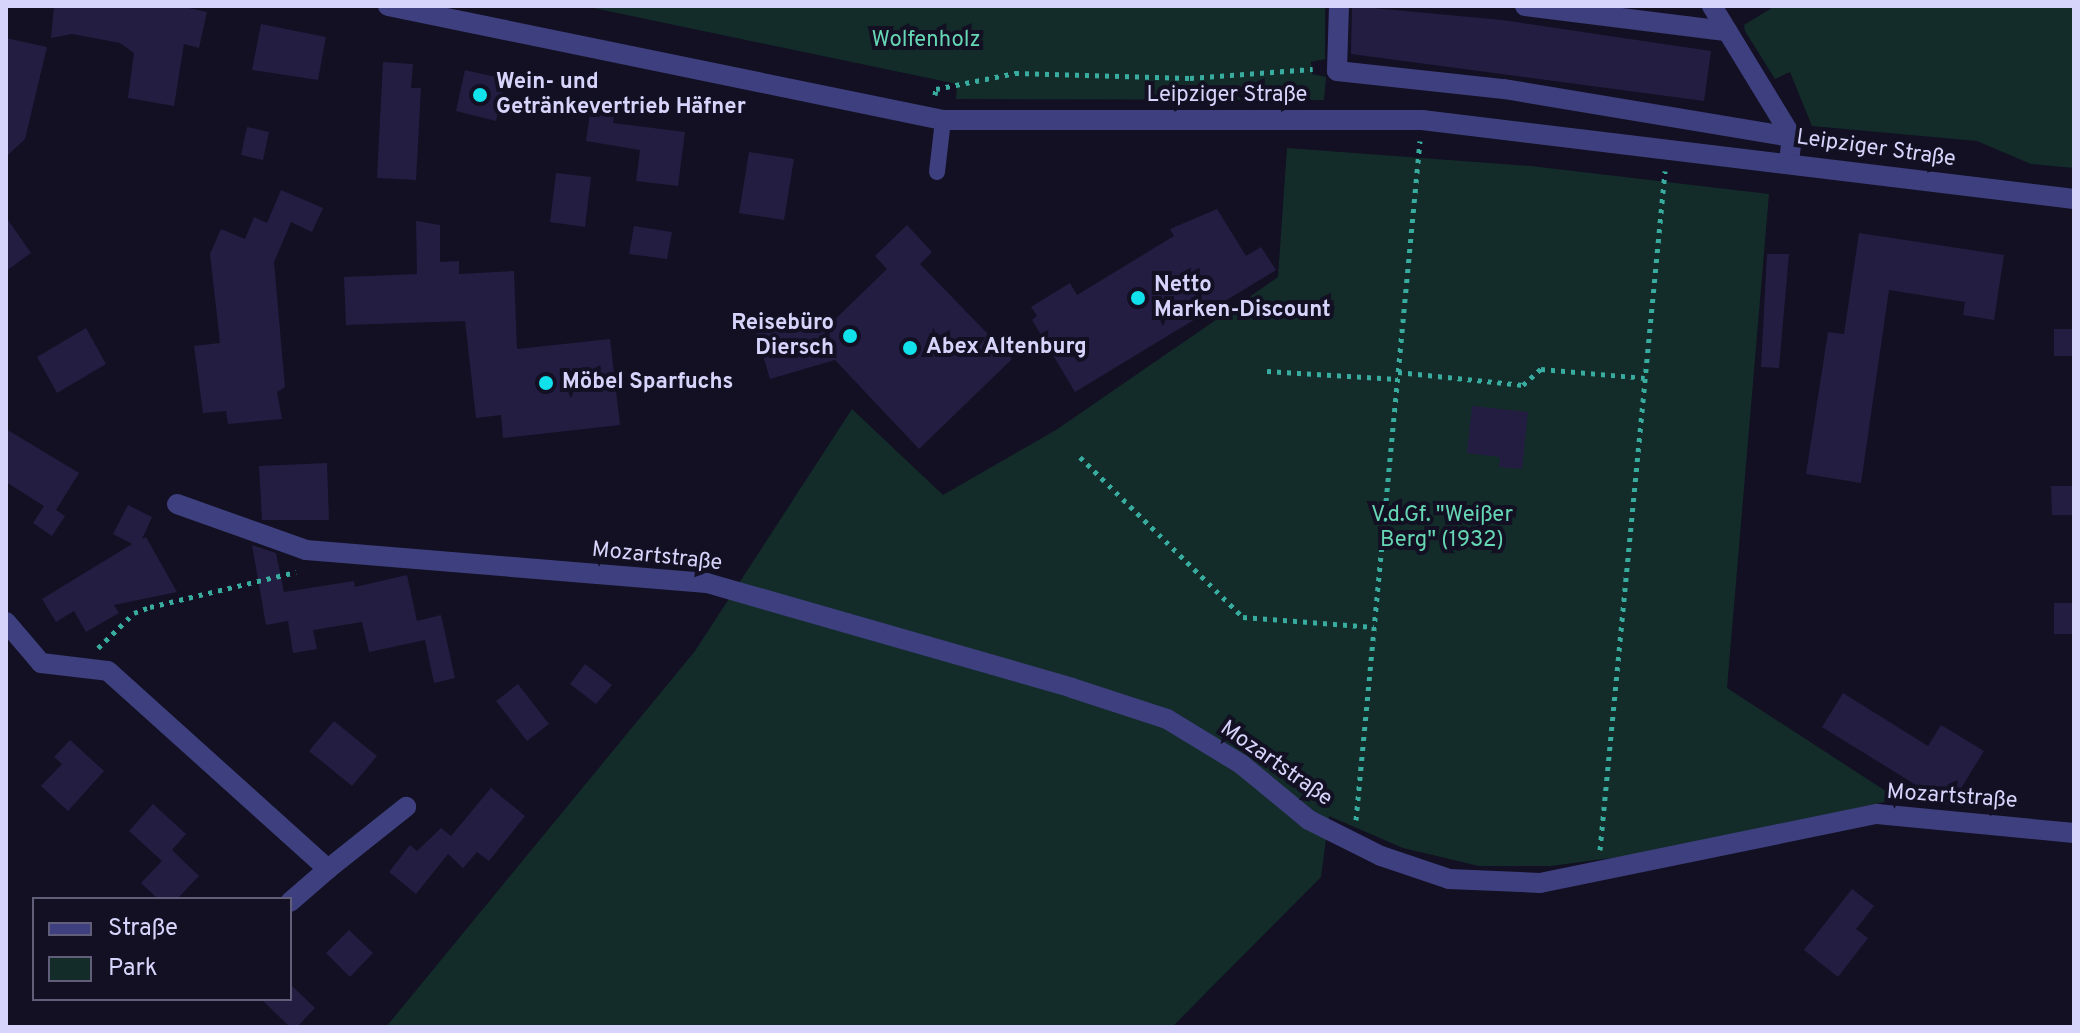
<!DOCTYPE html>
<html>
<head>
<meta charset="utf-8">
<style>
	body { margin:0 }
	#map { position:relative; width:2080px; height:1033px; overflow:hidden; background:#121022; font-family:Overpass,sans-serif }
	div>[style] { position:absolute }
	.green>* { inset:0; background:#132c2a }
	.building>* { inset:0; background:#231d42 }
	.path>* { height:5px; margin-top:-2.5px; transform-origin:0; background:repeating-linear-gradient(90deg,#38ac9f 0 4px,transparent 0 10px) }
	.service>* { height:16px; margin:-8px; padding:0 8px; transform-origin:8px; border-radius:8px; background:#3e3f7e }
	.minor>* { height:20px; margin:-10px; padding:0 10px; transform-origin:10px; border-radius:10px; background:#3e3f7e }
	.tertiary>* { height:20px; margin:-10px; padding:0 10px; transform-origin:10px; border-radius:10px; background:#3e3f7e }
	.dots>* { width:22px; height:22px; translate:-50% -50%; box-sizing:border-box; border:4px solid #121022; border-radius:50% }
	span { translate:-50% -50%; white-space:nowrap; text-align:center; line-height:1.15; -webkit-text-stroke:8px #121022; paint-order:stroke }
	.park-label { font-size:22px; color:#66d6b4 }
	.poi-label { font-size:22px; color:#d7d4fc; font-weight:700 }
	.left { translate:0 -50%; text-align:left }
	.right { translate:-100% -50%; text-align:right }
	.street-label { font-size:22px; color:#d7d4fc }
	.frame { position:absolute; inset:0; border:8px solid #d7d4fc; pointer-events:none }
	.legend { position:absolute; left:32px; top:897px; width:260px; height:104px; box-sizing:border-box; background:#121022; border:2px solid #615e79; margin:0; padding:10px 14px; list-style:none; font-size:24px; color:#d7d4fc }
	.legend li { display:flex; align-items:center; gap:16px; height:40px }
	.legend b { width:40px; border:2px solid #615e79 }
</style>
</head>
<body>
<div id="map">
	<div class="green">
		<div style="clip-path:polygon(584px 6px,1325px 6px,1325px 59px,1311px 62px,1312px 74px,1326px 77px,1324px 100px,956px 99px,957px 84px)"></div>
		<div style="clip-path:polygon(1775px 6px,2074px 6px,2074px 168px,2031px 164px,1977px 141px,1812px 126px,1790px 72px,1775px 79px,1745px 31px,1744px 25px)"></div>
		<div style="clip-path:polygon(1287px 148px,1531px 166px,1769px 194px,1727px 688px,1898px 799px,1656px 852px,1551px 866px,1479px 866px,1403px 848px,1329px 816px,1321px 877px,1172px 1027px,386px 1027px,695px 651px,852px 409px,943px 495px,1056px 430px,1278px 277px)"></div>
	</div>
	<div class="building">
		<div style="clip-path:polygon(54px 6px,180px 6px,207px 12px,199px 48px,184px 44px,174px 106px,128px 98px,134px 53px,120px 43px,72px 34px,51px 38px)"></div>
		<div style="clip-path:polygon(1352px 6px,1502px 20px,1711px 51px,1704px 101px,1351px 54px)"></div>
		<div style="clip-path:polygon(261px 24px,326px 37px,318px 80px,252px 70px)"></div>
		<div style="clip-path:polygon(6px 38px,47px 47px,25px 139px,6px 157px)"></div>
		<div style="clip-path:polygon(383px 62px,413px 64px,411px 88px,421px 88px,416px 180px,377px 178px)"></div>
		<div style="clip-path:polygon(465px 70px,505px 79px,496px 121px,456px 111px)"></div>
		<div style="clip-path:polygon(590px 114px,614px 117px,613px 123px,685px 132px,678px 186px,636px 181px,640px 150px,586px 141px)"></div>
		<div style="clip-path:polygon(247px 127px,269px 132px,263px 160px,241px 155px)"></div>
		<div style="clip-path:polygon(749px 152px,794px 159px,784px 220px,739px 213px)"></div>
		<div style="clip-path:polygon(556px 173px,591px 177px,585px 227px,550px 222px)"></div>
		<div style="clip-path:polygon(281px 190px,323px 208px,312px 232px,291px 222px,274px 262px,285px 387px,277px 392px,282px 419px,228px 424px,226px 411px,203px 413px,194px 346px,220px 343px,210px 254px,221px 229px,245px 239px,254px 217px,267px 223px)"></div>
		<div style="clip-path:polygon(1217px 209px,1246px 256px,1261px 247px,1276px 270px,1075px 392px,1032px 320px,1037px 316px,1031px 307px,1070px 283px,1077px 295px,1174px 236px,1170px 229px)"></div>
		<div style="clip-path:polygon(6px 217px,31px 253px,6px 271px)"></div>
		<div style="clip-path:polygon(416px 221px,440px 225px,440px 262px,459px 261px,459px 274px,514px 271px,517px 349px,610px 339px,620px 425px,503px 438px,501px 415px,476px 418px,465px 321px,346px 325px,344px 277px,417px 274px)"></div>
		<div style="clip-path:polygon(907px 225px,932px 252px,920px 264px,1012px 359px,919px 449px,835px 360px,770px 379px,756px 332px,821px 314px,825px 329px,887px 269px,875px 256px)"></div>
		<div style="clip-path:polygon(634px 226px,672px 232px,667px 259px,629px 254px)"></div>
		<div style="clip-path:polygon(1859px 233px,2004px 255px,1994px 320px,1963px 315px,1965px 302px,1889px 290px,1861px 483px,1806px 474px,1828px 332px,1844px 334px)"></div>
		<div style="clip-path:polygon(1767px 254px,1789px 254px,1779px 368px,1761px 367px)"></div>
		<div style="clip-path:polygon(86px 328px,106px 364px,57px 393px,37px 357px)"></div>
		<div style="clip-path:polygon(2054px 329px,2074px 329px,2074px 356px,2054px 356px)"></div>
		<div style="clip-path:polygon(1472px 406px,1528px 412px,1522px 469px,1499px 467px,1500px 457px,1467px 453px)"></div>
		<div style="clip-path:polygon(6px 429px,79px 473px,56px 510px,65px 516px,52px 536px,33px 523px,44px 506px,6px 482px)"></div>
		<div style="clip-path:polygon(327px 463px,329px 520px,262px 520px,259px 466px)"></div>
		<div style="clip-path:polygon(2051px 486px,2074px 486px,2074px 515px,2052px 515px)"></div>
		<div style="clip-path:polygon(128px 505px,152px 517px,142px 539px,146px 537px,177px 592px,114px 605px,119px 613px,86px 632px,74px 611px,56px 622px,42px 599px,132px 544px,113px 534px)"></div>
		<div style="clip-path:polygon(252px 545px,276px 553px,284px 592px,354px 581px,355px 587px,407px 575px,417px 621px,441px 615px,455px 678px,434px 683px,425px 640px,369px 652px,362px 622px,313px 630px,317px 649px,293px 653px,288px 621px,266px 625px)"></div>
		<div style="clip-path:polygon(2054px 603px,2074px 603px,2074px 634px,2054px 634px)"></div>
		<div style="clip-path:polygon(585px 664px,612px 685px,596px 704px,570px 684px)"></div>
		<div style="clip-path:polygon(518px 684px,549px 724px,527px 741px,496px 701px)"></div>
		<div style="clip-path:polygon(1843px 693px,1928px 746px,1941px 725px,1984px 751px,1950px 806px,1822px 727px)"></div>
		<div style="clip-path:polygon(334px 721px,377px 756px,352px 786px,309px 751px)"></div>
		<div style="clip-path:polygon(70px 740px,104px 771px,68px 811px,41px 786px,62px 764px,54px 757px)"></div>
		<div style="clip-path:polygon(491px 788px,525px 816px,489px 861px,477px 852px,463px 868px,448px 854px,416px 894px,389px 872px,410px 845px,417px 851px,441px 828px,451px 836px)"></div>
		<div style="clip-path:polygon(153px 804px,186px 834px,172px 850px,199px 876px,177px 899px,158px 899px,141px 883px,162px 861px,129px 831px)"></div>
		<div style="clip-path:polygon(1852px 889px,1874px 906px,1856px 929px,1868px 938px,1838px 977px,1804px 950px)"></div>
		<div style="clip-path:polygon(349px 930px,373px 953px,350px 977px,326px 953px)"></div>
		<div style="clip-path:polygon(290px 984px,315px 1008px,297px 1027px,290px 1027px,261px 999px,290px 999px)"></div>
	</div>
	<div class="path">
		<div style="left:935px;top:95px;width:6px;rotate:-81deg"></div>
		<div style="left:936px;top:89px;width:81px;rotate:-11.4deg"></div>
		<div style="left:1015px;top:73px;width:175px;rotate:1.6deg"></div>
		<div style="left:1190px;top:78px;width:123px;rotate:-4.2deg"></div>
		<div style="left:1267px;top:371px;width:131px;rotate:3.5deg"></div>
		<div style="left:1398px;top:372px;width:126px;rotate:5.9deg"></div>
		<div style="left:1523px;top:385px;width:24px;rotate:-42deg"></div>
		<div style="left:1541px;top:369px;width:104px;rotate:4.9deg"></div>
		<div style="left:1080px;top:457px;width:228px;rotate:44.5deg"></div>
		<div style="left:1243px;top:617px;width:131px;rotate:4.4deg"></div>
		<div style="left:98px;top:648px;width:50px;rotate:-44.2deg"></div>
		<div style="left:134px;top:613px;width:17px;rotate:-21deg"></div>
		<div style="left:150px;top:607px;width:150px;rotate:-13.5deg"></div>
		<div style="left:1356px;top:820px;width:682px;rotate:-84.62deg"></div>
		<div style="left:1600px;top:850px;width:682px;rotate:-84.53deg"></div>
	</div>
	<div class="service">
		<div style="left:937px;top:172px;width:52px;rotate:-83.4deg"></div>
	</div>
	<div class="minor">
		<div style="left:1339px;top:6px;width:65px;rotate:91.8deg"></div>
		<div style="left:1337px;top:71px;width:168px;rotate:6.2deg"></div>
		<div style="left:1504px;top:89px;width:292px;rotate:9.5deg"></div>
		<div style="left:1525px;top:6px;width:204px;rotate:7.1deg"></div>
		<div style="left:1712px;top:6px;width:153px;rotate:58.6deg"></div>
		<div style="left:1792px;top:137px;width:24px;rotate:97deg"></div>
		<div style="left:177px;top:504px;width:137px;rotate:19.6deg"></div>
		<div style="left:306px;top:550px;width:402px;rotate:4.7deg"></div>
		<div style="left:707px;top:583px;width:380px;rotate:16deg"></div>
		<div style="left:1072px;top:688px;width:100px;rotate:18.1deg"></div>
		<div style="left:1167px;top:719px;width:87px;rotate:31.3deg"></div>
		<div style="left:1241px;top:764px;width:88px;rotate:39.5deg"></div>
		<div style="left:1309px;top:820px;width:80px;rotate:26.6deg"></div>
		<div style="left:1381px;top:856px;width:72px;rotate:18.7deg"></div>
		<div style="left:1449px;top:879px;width:91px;rotate:2.5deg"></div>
		<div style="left:1540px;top:883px;width:344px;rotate:-11.6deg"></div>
		<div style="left:1877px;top:814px;width:198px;rotate:5.5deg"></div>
		<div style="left:6px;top:622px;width:54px;rotate:49.5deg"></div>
		<div style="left:41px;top:663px;width:67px;rotate:6.8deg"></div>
		<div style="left:108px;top:671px;width:296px;rotate:42deg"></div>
		<div style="left:328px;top:869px;width:100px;rotate:-38.5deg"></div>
		<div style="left:290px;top:902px;width:50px;rotate:-41deg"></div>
	</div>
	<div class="tertiary">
		<div style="left:388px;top:6px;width:567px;rotate:11.61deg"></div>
		<div style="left:943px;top:120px;width:479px"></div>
		<div style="left:1422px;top:120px;width:657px;rotate:6.91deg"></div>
	</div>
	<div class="dots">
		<div style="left:480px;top:95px;background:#11e1eb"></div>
		<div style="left:1138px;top:298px;background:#11e1eb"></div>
		<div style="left:850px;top:336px;background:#11e1eb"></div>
		<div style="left:910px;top:348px;background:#11e1eb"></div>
		<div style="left:546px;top:383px;background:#11e1eb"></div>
	</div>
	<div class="park-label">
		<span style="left:926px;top:41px">Wolfenholz</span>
		<span style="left:1442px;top:528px">V.d.Gf. "Weißer<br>Berg" (1932)</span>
	</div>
	<div class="poi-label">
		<span class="left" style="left:496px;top:95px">Wein- und<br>Getränkevertrieb Häfner</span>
		<span class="left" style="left:1154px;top:298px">Netto<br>Marken-Discount</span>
		<span class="right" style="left:834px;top:336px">Reisebüro<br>Diersch</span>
		<span class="left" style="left:926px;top:348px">Abex Altenburg</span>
		<span class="left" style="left:562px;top:383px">Möbel Sparfuchs</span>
	</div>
	<div class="street-label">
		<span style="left:1227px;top:96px">Leipziger Straße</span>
		<span style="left:1876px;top:149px;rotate:8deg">Leipziger Straße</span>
		<span style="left:657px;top:557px;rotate:6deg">Mozartstraße</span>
		<span style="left:1276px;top:764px;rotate:35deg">Mozartstraße</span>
		<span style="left:1952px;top:797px;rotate:4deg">Mozartstraße</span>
	</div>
	<div class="frame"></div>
	<ul class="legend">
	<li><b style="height:10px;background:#3e3f7e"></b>Straße</li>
	<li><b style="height:22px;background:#132c2a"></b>Park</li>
	</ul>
</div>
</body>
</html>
